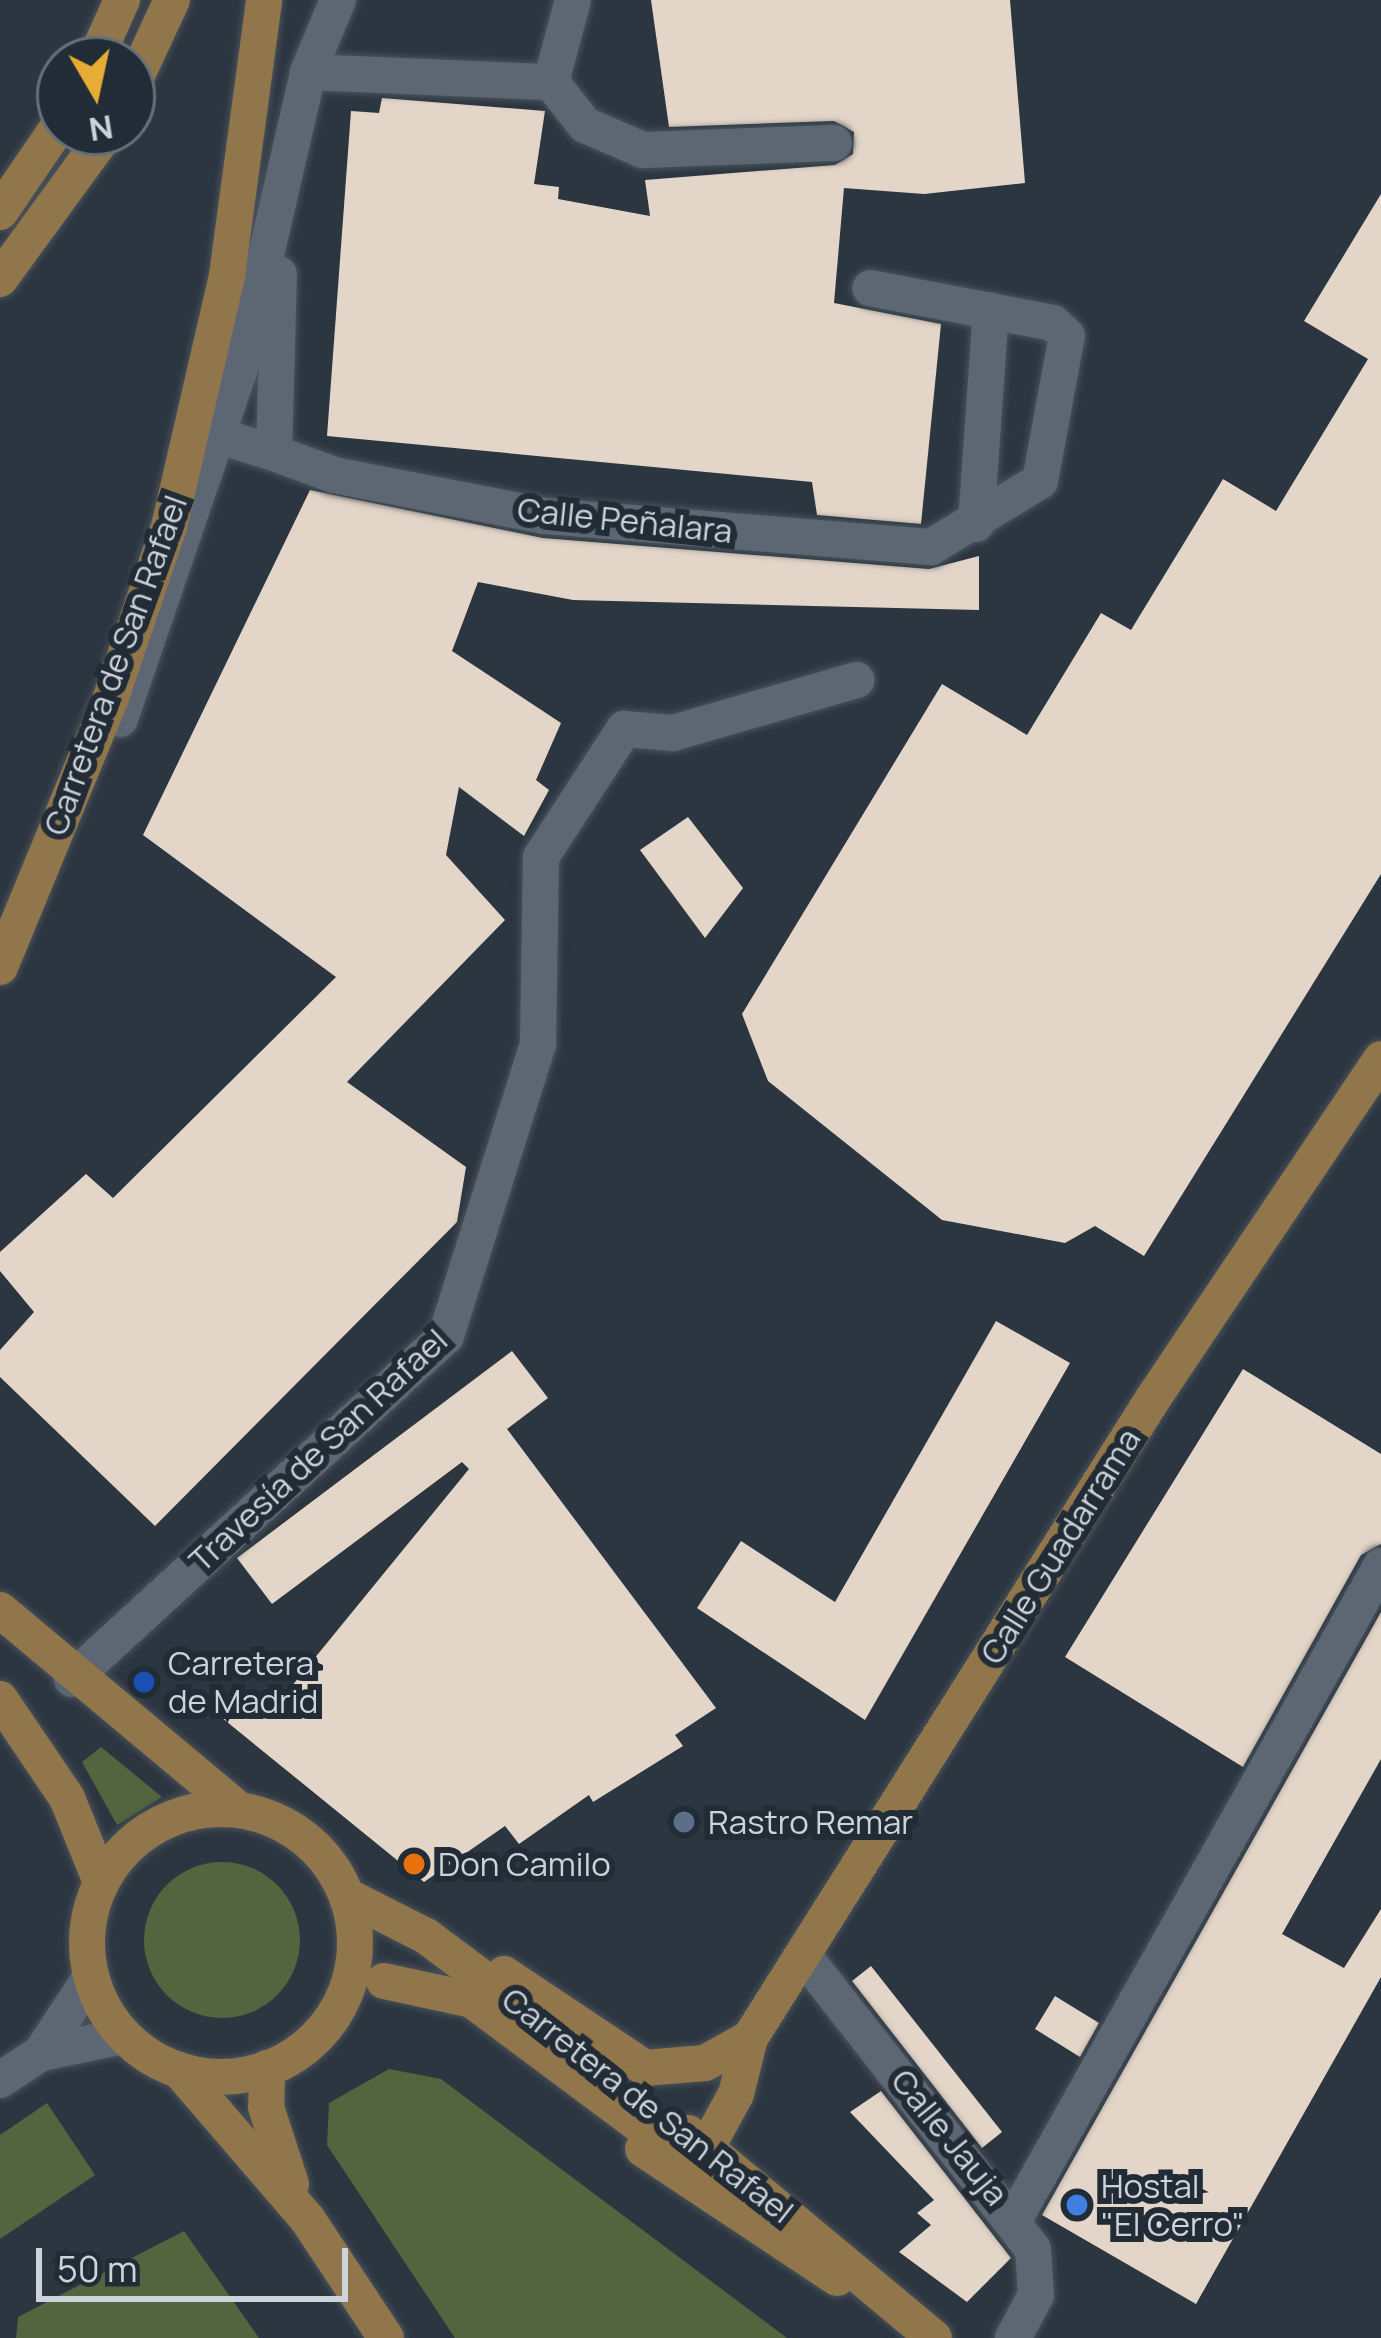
<!DOCTYPE html>
<html>
<head>
<meta charset="utf-8">
<style>
	body { margin:0 }
	#map { position:relative; width:1381px; height:2338px; overflow:hidden; background:#2c3641; font-family:Manrope,sans-serif }
	div>[style] { position:absolute }
	.green>* { inset:0; background:#52653f }
	.round { border-radius:50% }
	.building>* { inset:0; background:#e3d5c8 }
	.roads { filter:drop-shadow(0 0 3px #485159) drop-shadow(0 0 3px #485159) }
	.minor>* { height:36px; margin:-18px; padding:0 18px; transform-origin:18px; border-radius:18px; background:#5c6773 }
	.major>* { height:36px; margin:-18px; padding:0 18px; transform-origin:18px; border-radius:18px; background:#91764b }
	.major>.ring { margin:-18px; padding:0; box-sizing:content-box; background:none; border:36px solid #91764b; border-radius:50% }
	.dots>* { width:33px; height:33px; translate:-50% -50%; box-sizing:border-box; border:6px solid #222c36; border-radius:50% }
	span { translate:-50% -50%; white-space:nowrap; text-align:center; line-height:1.15; -webkit-text-stroke:12px #222c36; paint-order:stroke }
	.street-label { font-size:33px; color:#cdd3da }
	.poi-label { font-size:33px; color:#cdd3da }
	.left { translate:0 -50%; text-align:left }
	.north { position:absolute; left:36px; top:36px; width:120px; height:120px; box-sizing:border-box; background:#222c36; border:3px solid #666f78; border-radius:50%; rotate:171deg; font-size:33px; font-weight:700; line-height:48px; text-align:center; color:#cdd3da }
	.north::after { content:''; display:block; margin:auto; width:42px; height:54px; background:#e6ac36; clip-path:polygon(50% 0,100% 100%,50% 72%,0 100%) }
	.scale { position:absolute; left:36px; top:2248px; width:312px; height:54px; box-sizing:border-box; border:6px solid #cdd3da; border-top:0; padding-left:15px; font-size:36px; line-height:42px; white-space:nowrap; color:#cdd3da; -webkit-text-stroke:9px #222c36; paint-order:stroke }
</style>
</head>
<body>
<div id="map">
	<div class="green">
		<div style="clip-path:polygon(101px 1747px,162px 1797px,117px 1825px,82px 1762px)"></div>
		<div class="round" style="left:144px;top:1862px;width:156px;height:156px"></div>
		<div style="clip-path:polygon(389px 2069px,441px 2079px,787px 2338px,455px 2338px,327px 2145px,329px 2103px)"></div>
		<div style="clip-path:polygon(47px 2103px,95px 2175px,0 2239px,0 2135px)"></div>
		<div style="clip-path:polygon(184px 2231px,259px 2338px,16px 2338px,18px 2317px)"></div>
	</div>
	<div class="building">
		<div style="clip-path:polygon(651px 0,1010px 0,1025px 183px,924px 194px,844px 188px,834px 303px,941px 324px,921px 524px,817px 515px,812px 482px,327px 436px,351px 111px,379px 113px,382px 98px,545px 111px,534px 184px,559px 187px,558px 199px,650px 216px,645px 180px,835px 165px,853px 154px,854px 132px,834px 121px,669px 127px)"></div>
		<div style="clip-path:polygon(1381px 194px,1381px 874px,1144px 1256px,1095px 1226px,1065px 1243px,942px 1220px,768px 1081px,742px 1014px,942px 684px,1027px 735px,1101px 613px,1131px 630px,1223px 479px,1276px 511px,1368px 359px,1304px 321px)"></div>
		<div style="clip-path:polygon(310px 490px,543px 538px,929px 569px,979px 556px,979px 610px,573px 600px,478px 582px,452px 651px,561px 723px,536px 780px,549px 790px,524px 836px,459px 787px,446px 855px,505px 920px,347px 1082px,466px 1167px,457px 1222px,155px 1526px,0 1377px,0 1350px,34px 1312px,0 1271px,0 1252px,86px 1174px,113px 1198px,336px 977px,143px 835px)"></div>
		<div style="clip-path:polygon(688px 817px,743px 888px,705px 938px,640px 850px)"></div>
		<div style="clip-path:polygon(996px 1321px,1070px 1363px,865px 1720px,697px 1608px,741px 1541px,835px 1602px)"></div>
		<div style="clip-path:polygon(512px 1351px,548px 1398px,507px 1429px,716px 1708px,675px 1735px,683px 1746px,593px 1802px,589px 1795px,519px 1844px,505px 1826px,424px 1882px,216px 1713px,248px 1696px,269px 1714px,469px 1469px,462px 1462px,272px 1604px,237px 1558px)"></div>
		<div style="clip-path:polygon(1243px 1369px,1381px 1454px,1381px 1544px,1361px 1555px,1243px 1767px,1065px 1657px)"></div>
		<div style="clip-path:polygon(1381px 1612px,1381px 1759px,1282px 1934px,1344px 1968px,1381px 1909px,1381px 1977px,1196px 2304px,1042px 2215px)"></div>
		<div style="clip-path:polygon(871px 1966px,1002px 2132px,982px 2148px,852px 1981px)"></div>
		<div style="clip-path:polygon(1055px 1996px,1099px 2023px,1080px 2057px,1035px 2029px)"></div>
		<div style="clip-path:polygon(881px 2091px,1011px 2258px,967px 2302px,899px 2252px,931px 2225px,917px 2213px,934px 2200px,850px 2112px)"></div>
	</div>
	<div class="roads">
		<div class="minor">
			<div style="left:308px;top:72px;width:243px;rotate:2.4deg"></div>
			<div style="left:551px;top:82px;width:55px;rotate:51.7deg"></div>
			<div style="left:585px;top:125px;width:63px;rotate:23.3deg"></div>
			<div style="left:643px;top:150px;width:191px;rotate:-2.1deg"></div>
			<div style="left:551px;top:82px;width:85px;rotate:-75deg"></div>
			<div style="left:219px;top:436px;width:58px;rotate:17.2deg"></div>
			<div style="left:274px;top:453px;width:179px;rotate:-88.4deg"></div>
			<div style="left:274px;top:453px;width:64px;rotate:20.1deg"></div>
			<div style="left:334px;top:475px;width:215px;rotate:11deg"></div>
			<div style="left:545px;top:516px;width:387px;rotate:4.6deg"></div>
			<div style="left:931px;top:547px;width:127px;rotate:-31.2deg"></div>
			<div style="left:1040px;top:481px;width:147px;rotate:-79.5deg"></div>
			<div style="left:1067px;top:336px;width:19px;rotate:-137deg"></div>
			<div style="left:1053px;top:323px;width:186px;rotate:-169.2deg"></div>
			<div style="left:976px;top:524px;width:214px;rotate:-86deg"></div>
			<div style="left:120px;top:719px;width:367px;rotate:-71.1deg"></div>
			<div style="left:239px;top:372px;width:308px;rotate:-77deg"></div>
			<div style="left:308px;top:72px;width:78px;rotate:-67.4deg"></div>
			<div style="left:72px;top:1679px;width:507px;rotate:-42.52deg"></div>
			<div style="left:446px;top:1336px;width:305px;rotate:-72.5deg"></div>
			<div style="left:538px;top:1045px;width:188px;rotate:-89.1deg"></div>
			<div style="left:541px;top:857px;width:153px;rotate:-57deg"></div>
			<div style="left:624px;top:729px;width:49px;rotate:4.7deg"></div>
			<div style="left:673px;top:733px;width:191px;rotate:-16.1deg"></div>
			<div style="left:803px;top:1955px;width:373px;rotate:52deg"></div>
			<div style="left:1033px;top:2249px;width:46px;rotate:86.3deg"></div>
			<div style="left:1036px;top:2295px;width:49px;rotate:118.1deg"></div>
			<div style="left:41px;top:2053px;width:85px;rotate:-11.6deg"></div>
			<div style="left:0;top:2080px;width:49px;rotate:-33.4deg"></div>
			<div style="left:41px;top:2053px;width:91px;rotate:-56.7deg"></div>
			<div style="left:1015px;top:2218px;width:748px;rotate:-60.69deg"></div>
		</div>
		<div class="major">
			<div style="left:95px;top:60px;width:66px;rotate:-65.8deg"></div>
			<div style="left:132px;top:86px;width:95px;rotate:-65.1deg"></div>
			<div style="left:0;top:212px;width:107px;rotate:-55.7deg"></div>
			<div style="left:0;top:279px;width:182px;rotate:-53.9deg"></div>
			<div style="left:0;top:967px;width:289px;rotate:-67.6deg"></div>
			<div style="left:110px;top:700px;width:183px;rotate:-71.2deg"></div>
			<div style="left:169px;top:527px;width:259px;rotate:-77deg"></div>
			<div style="left:227px;top:275px;width:277px;rotate:-82.3deg"></div>
			<div style="left:0;top:1610px;width:312px;rotate:39.9deg"></div>
			<div style="left:0;top:1699px;width:120px;rotate:55.9deg"></div>
			<div style="left:67px;top:1798px;width:91px;rotate:68deg"></div>
			<div class="ring" style="left:87px;top:1809px;width:232px;height:232px"></div>
			<div style="left:347px;top:1896px;width:89px;rotate:26.9deg"></div>
			<div style="left:426px;top:1936px;width:117px;rotate:36.7deg"></div>
			<div style="left:504px;top:1974px;width:169px;rotate:33.7deg"></div>
			<div style="left:645px;top:2068px;width:60px;rotate:-4.8deg"></div>
			<div style="left:705px;top:2063px;width:51px;rotate:-29.1deg"></div>
			<div style="left:384px;top:1981px;width:90px;rotate:12.2deg"></div>
			<div style="left:472px;top:2000px;width:249px;rotate:36.7deg"></div>
			<div style="left:672px;top:2149px;width:35px;rotate:-3deg"></div>
			<div style="left:707px;top:2147px;width:60px;rotate:-61.3deg"></div>
			<div style="left:736px;top:2094px;width:58px;rotate:-76deg"></div>
			<div style="left:750px;top:2038px;width:758px;rotate:-57.78deg"></div>
			<div style="left:1154px;top:1397px;width:407px;rotate:-56.1deg"></div>
			<div style="left:267px;top:2068px;width:39px;rotate:91deg"></div>
			<div style="left:266px;top:2107px;width:81px;rotate:72deg"></div>
			<div style="left:179px;top:2070px;width:198px;rotate:49.3deg"></div>
			<div style="left:308px;top:2220px;width:141px;rotate:56.5deg"></div>
			<div style="left:688px;top:2133px;width:320px;rotate:39.8deg"></div>
			<div style="left:643px;top:2149px;width:233px;rotate:33.6deg"></div>
		</div>
	</div>
	<div class="dots">
		<div style="left:144px;top:1682px;background:#1a4fb4"></div>
		<div style="left:684px;top:1822px;background:#5c6f8a"></div>
		<div style="left:414px;top:1864px;background:#e8710a"></div>
		<div style="left:1077px;top:2205px;background:#3f7fe0"></div>
	</div>
	<div class="street-label">
		<span style="left:625px;top:520px;rotate:6deg">Calle Peñalara</span>
		<span style="left:115px;top:665px;rotate:-70deg">Carretera de San Rafael</span>
		<span style="left:318px;top:1450px;rotate:-43deg">Travesía de San Rafael</span>
		<span style="left:1060px;top:1546px;rotate:-58deg">Calle Guadarrama</span>
		<span style="left:648px;top:2105px;rotate:38deg">Carretera de San Rafael</span>
		<span style="left:950px;top:2137px;rotate:51deg">Calle Jauja</span>
	</div>
	<div class="poi-label">
		<span class="left" style="left:168px;top:1682px">Carretera<br>de Madrid</span>
		<span class="left" style="left:708px;top:1822px">Rastro Remar</span>
		<span class="left" style="left:438px;top:1864px">Don Camilo</span>
		<span class="left" style="left:1101px;top:2205px">Hostal<br>"El Cerro"</span>
	</div>
	<div class="north">N</div>
	<div class="scale">50 m</div>
</div>
</body>
</html>
